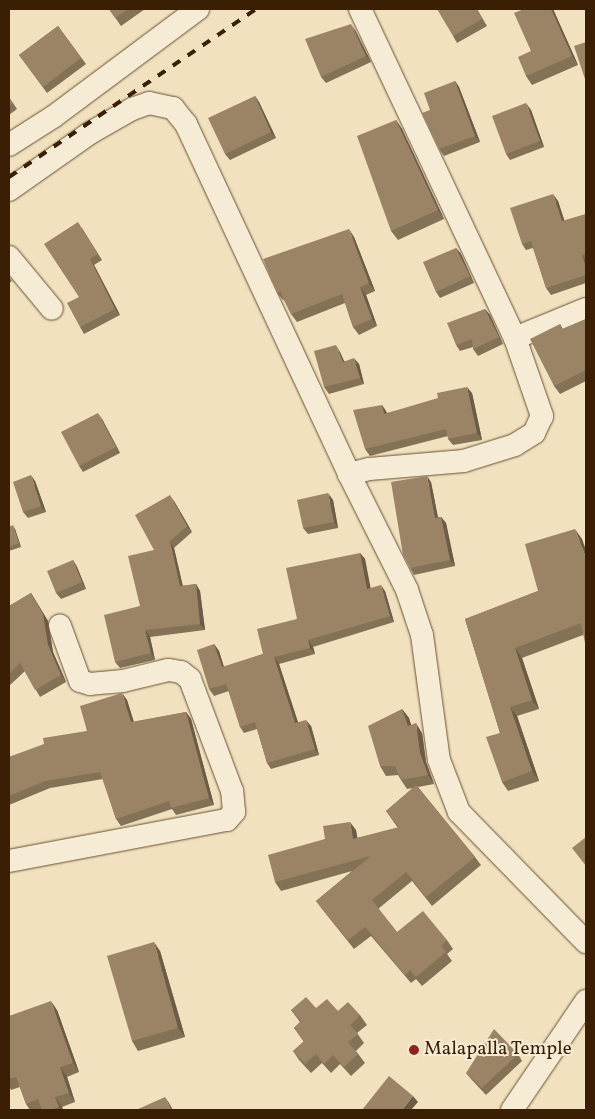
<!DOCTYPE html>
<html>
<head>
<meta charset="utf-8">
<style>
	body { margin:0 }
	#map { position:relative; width:595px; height:1119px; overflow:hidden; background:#f1e1be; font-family:Vollkorn,serif }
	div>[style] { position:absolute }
	.roads { filter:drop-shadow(0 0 1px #685032) drop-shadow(0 0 1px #685032) }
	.street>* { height:22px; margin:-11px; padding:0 11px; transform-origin:11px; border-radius:11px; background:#f6ecd5 }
	.rail>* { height:4px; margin-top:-2px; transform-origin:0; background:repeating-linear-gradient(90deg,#3b1f04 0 9px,transparent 0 18px) }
	.wall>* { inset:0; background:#847257 }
	.shaded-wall>* { inset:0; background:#6c5c47 }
	.building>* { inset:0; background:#9a8465 }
	.dots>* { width:14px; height:14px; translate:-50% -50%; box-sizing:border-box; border:2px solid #f6ecd5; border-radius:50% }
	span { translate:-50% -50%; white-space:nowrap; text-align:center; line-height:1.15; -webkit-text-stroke:4px #f6ecd5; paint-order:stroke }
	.poi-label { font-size:19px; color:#3b1f04 }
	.left { translate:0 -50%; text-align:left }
	.frame { position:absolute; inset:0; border:10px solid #3b1f04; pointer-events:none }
</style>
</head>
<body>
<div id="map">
	<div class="roads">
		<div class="street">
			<div style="left:360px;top:9px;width:364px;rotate:64.8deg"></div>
			<div style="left:9px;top:145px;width:52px;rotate:-32.5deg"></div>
			<div style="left:53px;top:117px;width:181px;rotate:-36.7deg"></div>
			<div style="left:9px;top:190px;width:99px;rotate:-35.1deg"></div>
			<div style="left:90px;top:133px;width:48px;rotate:-29.7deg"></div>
			<div style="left:132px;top:109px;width:18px;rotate:-19deg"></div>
			<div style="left:149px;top:103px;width:25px;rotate:12deg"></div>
			<div style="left:173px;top:108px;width:21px;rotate:51deg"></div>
			<div style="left:186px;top:124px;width:386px;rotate:65deg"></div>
			<div style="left:9px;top:257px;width:67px;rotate:50.4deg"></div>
			<div style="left:586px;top:309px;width:77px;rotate:157.8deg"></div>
			<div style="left:515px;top:338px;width:83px;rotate:70.9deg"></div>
			<div style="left:542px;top:416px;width:19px;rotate:115deg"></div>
			<div style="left:534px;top:433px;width:22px;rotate:148deg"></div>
			<div style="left:515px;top:445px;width:53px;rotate:162.6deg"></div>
			<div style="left:464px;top:461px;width:95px;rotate:175.2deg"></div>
			<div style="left:369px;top:469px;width:21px;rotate:166deg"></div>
			<div style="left:349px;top:474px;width:130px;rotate:63.4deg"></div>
			<div style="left:407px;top:590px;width:47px;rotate:71.6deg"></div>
			<div style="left:422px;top:635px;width:126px;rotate:82.3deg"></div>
			<div style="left:439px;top:760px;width:56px;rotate:69deg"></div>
			<div style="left:459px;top:812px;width:182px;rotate:45.7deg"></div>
			<div style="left:9px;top:861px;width:222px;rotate:-10.7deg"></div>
			<div style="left:227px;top:820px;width:11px;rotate:-49deg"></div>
			<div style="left:234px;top:812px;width:21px;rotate:-95deg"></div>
			<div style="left:232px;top:791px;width:120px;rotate:-110.6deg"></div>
			<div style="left:190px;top:679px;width:11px;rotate:-142deg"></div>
			<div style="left:181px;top:672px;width:13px;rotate:-171deg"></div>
			<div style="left:168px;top:670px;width:46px;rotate:166.3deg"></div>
			<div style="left:123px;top:681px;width:33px;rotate:175deg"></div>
			<div style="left:90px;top:684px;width:10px;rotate:-163deg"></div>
			<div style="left:80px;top:681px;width:59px;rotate:-110deg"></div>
			<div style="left:512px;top:1110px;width:132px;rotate:-55.8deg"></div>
		</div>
	</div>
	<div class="rail">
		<div style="left:9px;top:177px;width:299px;rotate:-34.2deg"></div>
	</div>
	<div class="wall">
		<div style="clip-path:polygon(109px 9px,145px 9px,121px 26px)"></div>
		<div style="clip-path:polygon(477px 9px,487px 26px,457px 43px,453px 36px)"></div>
		<div style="clip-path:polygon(524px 9px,553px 9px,578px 65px,532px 85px,526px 76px,531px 51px)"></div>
		<div style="clip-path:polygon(58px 26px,86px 64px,47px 93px,19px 55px)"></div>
		<div style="clip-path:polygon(355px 30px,371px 62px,326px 83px,321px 77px)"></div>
		<div style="clip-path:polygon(455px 81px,459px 87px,480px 142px,444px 156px,439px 149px,430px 110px)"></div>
		<div style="clip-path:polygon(255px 96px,259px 102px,276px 138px,230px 160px,225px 154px)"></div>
		<div style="clip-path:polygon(9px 97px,17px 109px,9px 115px)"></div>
		<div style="clip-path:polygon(531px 110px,544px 147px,510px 160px,506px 154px)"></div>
		<div style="clip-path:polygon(396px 120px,402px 129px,444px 219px,398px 240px,391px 231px)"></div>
		<div style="clip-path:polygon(558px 201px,564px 221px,586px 214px,586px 283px,551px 295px,546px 288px,533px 248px,526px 250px,522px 244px)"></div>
		<div style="clip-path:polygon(82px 228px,102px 260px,94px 265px,120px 315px,84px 334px,80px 327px,79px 297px)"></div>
		<div style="clip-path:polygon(354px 237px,375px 291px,366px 295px,377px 326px,359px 335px,353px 327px,345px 303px,297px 322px,291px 314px,284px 300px,283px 300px,277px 293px)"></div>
		<div style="clip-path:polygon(456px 248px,461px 254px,474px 283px,440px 298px,436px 292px)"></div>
		<div style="clip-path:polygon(9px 277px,12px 281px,9px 283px)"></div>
		<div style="clip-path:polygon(485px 309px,490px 315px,503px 344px,478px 356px,473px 349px,473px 347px,460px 351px,456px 345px)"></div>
		<div style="clip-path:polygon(586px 319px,586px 381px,560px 394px,554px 386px,560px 324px,563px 329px)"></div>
		<div style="clip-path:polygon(340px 352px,344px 361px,359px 364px,364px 384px,329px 394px,324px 387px)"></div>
		<div style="clip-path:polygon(472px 393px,482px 440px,453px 445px,448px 439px,448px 436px,370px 456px,365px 449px,382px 405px,387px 413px)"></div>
		<div style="clip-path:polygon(102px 419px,120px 453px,83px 472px,79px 466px)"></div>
		<div style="clip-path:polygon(35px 481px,46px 512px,28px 518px,23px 512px)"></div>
		<div style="clip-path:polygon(431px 482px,438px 517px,441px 517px,446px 523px,455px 566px,414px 575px,410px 568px)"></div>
		<div style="clip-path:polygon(333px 500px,338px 528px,308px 534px,303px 528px)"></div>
		<div style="clip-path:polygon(174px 501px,192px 532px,174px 548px,183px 586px,196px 584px,200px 591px,205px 630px,150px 637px,155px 660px,120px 668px,115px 662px,140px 606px)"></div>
		<div style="clip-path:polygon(9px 527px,15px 529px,21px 547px,9px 551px)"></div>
		<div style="clip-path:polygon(582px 539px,583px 635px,522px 658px,539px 709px,517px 716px,539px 781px,508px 791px,502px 782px,500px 733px,465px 619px,538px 591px)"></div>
		<div style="clip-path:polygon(360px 553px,365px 559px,370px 588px,385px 591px,394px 622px,313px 647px,315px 654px,279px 664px,298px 722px,311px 726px,319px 755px,271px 769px,267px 763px,257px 729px,244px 733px,240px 727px,229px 691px,214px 696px,209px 689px,214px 644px,219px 651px,224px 667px,263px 654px)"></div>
		<div style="clip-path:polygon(73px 560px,77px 567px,86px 589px,61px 599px,56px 593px)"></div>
		<div style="clip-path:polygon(31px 593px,48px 621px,53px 652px,66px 682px,40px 697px,25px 671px,9px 686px,9px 606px)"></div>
		<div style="clip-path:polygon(127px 700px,134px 722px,186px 712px,191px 719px,214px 805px,176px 815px,172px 809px,121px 826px,116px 819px,103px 779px,50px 788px,9px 805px,9px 757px,87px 731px)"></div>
		<div style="clip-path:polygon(402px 709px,409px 718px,411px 725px,422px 733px,426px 762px,434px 784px,418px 787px,475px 857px,481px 865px,432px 906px,412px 881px,378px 909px,397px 932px,447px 940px,453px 949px,447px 954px,452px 961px,422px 986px,416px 979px,411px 983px,371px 936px,354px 949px,322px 909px,316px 901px,352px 871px,281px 891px,275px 882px,325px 839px,356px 830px,357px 838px,398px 828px,386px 811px,413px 788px,407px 789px,401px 780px,398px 775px,386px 776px,380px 766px)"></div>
		<div style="clip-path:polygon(160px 951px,185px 1037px,138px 1051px,132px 1041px)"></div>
		<div style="clip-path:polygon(316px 1008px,338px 1011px,360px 1015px,367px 1025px,357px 1033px,364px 1043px,356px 1051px,365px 1063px,351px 1076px,340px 1064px,331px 1073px,322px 1063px,311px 1073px,299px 1060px,293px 1051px,304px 1042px,294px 1028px,300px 1022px,291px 1010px)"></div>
		<div style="clip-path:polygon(57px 1010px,79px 1072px,67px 1077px,75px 1102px,62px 1107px,63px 1110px,42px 1110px,41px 1109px,38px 1110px,30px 1110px,26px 1104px,20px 1087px,11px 1090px,9px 1086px,9px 1016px)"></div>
		<div style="clip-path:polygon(518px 1054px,522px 1061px,486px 1095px,471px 1079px,466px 1073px)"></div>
	</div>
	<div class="shaded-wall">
		<div style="clip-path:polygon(551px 9px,553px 9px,578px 65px,572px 56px)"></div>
		<div style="clip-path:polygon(351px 24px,355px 30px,371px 62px,366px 56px)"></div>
		<div style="clip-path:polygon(455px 81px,459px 87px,480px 142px,475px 136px)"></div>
		<div style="clip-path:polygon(255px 96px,259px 102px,276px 138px,271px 132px)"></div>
		<div style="clip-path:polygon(526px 103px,531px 110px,544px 147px,540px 141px)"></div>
		<div style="clip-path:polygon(396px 120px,402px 129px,444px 219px,438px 210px)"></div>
		<div style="clip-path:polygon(553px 194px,558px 201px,567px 228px,562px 221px)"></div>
		<div style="clip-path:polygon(349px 229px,354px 237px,375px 291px,369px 283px)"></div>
		<div style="clip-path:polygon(456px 248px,461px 254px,474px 283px,470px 276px)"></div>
		<div style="clip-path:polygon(582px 255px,586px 261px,586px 267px)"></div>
		<div style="clip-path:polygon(90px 259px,94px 265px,120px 315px,115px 309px)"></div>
		<div style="clip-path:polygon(360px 287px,366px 295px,377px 326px,372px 319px)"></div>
		<div style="clip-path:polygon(485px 309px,490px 315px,503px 344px,499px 337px)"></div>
		<div style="clip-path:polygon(336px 345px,340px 352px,347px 368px,343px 362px)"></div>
		<div style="clip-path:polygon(354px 358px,359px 364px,364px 384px,360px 378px)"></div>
		<div style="clip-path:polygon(467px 387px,472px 393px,482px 440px,477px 433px)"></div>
		<div style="clip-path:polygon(382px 405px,386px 411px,389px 420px,384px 414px)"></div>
		<div style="clip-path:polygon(98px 413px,102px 419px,120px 453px,116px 447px)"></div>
		<div style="clip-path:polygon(31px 475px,35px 481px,46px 512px,41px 506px)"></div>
		<div style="clip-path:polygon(427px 476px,431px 482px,439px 524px,435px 518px)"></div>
		<div style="clip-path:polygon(328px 493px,333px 500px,338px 528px,334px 522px)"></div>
		<div style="clip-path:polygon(170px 495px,174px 501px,192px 532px,187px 526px)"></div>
		<div style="clip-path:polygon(441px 517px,446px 523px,455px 566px,450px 560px)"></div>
		<div style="clip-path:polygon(13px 525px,15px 529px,21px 547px,19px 543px)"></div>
		<div style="clip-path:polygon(575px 529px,582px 539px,586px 550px,586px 558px)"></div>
		<div style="clip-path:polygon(170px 541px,174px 548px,184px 593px,180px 586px)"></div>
		<div style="clip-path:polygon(360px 553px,365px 559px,372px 595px,367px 589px)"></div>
		<div style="clip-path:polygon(73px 560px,77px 567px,86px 589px,82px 582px)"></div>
		<div style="clip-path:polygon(196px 584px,200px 591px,205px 630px,200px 624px)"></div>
		<div style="clip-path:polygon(381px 585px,385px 591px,394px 622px,390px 616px)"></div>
		<div style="clip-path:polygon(31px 593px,48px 621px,53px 652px,66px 682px,61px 675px,48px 645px)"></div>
		<div style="clip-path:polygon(145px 630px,150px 637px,155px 660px,151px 653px)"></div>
		<div style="clip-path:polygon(308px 640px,313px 647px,315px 654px,310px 648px)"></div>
		<div style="clip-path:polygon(214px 644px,219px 651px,226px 674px,222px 667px)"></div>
		<div style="clip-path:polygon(515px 648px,522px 658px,539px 709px,532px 700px)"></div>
		<div style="clip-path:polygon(274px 657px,279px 664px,300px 729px,295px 723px)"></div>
		<div style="clip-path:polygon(122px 693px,127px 700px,136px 730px,131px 722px)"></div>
		<div style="clip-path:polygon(510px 707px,517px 716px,539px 781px,532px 771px)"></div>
		<div style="clip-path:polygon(402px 709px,409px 718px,414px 735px,408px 726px)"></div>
		<div style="clip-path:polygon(186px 712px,191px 719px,214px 805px,209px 798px)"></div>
		<div style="clip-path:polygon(306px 720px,311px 726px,319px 755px,315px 749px)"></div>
		<div style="clip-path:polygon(416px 723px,422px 733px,426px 762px,434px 784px,428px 775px,420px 753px)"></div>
		<div style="clip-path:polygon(350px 822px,356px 830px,359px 847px,353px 839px)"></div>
		<div style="clip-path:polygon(154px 942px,160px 951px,185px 1037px,178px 1028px)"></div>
		<div style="clip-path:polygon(51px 1001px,57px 1010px,79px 1072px,73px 1063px)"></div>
		<div style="clip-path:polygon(60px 1067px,67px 1077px,75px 1102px,69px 1093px)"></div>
		<div style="clip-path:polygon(413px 1096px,418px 1102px,411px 1110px,402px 1110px)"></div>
		<div style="clip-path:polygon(55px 1097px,62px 1107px,63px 1110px,61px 1110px,59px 1107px)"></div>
		<div style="clip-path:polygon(165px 1097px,169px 1103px,173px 1110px,171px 1110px)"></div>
	</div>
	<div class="building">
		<div style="clip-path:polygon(109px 9px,128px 9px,115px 18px)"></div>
		<div style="clip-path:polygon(437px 9px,476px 9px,482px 19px,453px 36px)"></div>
		<div style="clip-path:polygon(524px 9px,551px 9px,572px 56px,526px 76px,518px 57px,531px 51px,514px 13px)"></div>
		<div style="clip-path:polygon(351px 24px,366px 56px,321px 77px,305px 39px)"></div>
		<div style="clip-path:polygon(58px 26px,81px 58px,43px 87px,19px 55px)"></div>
		<div style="clip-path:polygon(586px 42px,586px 82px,574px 46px)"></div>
		<div style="clip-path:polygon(455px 81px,475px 136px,439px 149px,422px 113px,430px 110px,424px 93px)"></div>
		<div style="clip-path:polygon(255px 96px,271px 132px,225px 154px,208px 118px)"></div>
		<div style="clip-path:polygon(9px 98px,13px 103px,9px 106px)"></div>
		<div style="clip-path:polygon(526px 103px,540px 141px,506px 154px,492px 116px)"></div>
		<div style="clip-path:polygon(396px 120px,438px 210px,391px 231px,357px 136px)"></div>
		<div style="clip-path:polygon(553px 194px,562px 221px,586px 214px,586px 254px,582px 255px,586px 267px,586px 275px,546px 288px,531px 241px,522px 244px,510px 208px)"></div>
		<div style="clip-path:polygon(78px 222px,98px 254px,90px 259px,115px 309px,80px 327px,67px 303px,79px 297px,44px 244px)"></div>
		<div style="clip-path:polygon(349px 229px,369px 283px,360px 287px,372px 319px,353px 327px,342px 294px,291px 314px,280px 291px,277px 293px,263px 259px)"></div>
		<div style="clip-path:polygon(456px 248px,470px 276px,436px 292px,423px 262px)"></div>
		<div style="clip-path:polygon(485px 309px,499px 337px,473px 349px,472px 339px,456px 345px,447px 323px)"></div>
		<div style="clip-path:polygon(586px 319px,586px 370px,554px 386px,530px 339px,560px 324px,562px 329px)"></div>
		<div style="clip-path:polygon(336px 345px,343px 362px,354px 358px,360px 378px,324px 387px,314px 351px)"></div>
		<div style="clip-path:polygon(467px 387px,477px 433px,448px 439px,446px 429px,365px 449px,353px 410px,382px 405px,384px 414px,438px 398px,437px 393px)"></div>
		<div style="clip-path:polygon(98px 413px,116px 447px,79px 466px,61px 432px)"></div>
		<div style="clip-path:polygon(31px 475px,41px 506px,23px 512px,13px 482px)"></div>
		<div style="clip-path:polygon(427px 476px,435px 518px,441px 517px,450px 560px,410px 568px,403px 555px,391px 482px)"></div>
		<div style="clip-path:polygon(328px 493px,334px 522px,303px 528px,297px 500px)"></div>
		<div style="clip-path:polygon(170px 495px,187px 526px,170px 541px,180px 586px,196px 584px,200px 624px,145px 630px,151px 653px,115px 662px,104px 615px,140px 606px,128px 556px,154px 550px,135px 515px)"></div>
		<div style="clip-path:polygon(13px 525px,19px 543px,9px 547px,9px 527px)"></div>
		<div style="clip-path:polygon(575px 529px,586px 558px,586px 648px,581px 623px,515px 648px,532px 700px,510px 707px,532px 771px,502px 782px,486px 737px,500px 733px,465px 619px,538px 591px,525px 544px)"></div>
		<div style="clip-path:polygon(360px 553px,367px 589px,381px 585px,390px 616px,308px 640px,310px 648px,274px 657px,295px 723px,306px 720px,315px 749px,267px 763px,255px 722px,240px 727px,226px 684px,209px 689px,197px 650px,214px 644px,222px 667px,263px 654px,257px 629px,297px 619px,286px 568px)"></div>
		<div style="clip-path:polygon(73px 560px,82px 582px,56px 593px,47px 571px)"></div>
		<div style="clip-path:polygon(31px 593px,43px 614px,48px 645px,61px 675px,35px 690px,20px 663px,9px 674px,9px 606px)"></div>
		<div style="clip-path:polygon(122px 693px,131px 722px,186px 712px,209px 798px,171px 808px,169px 801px,116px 819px,100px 772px,45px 781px,9px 796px,9px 757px,44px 744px,43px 738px,87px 731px,80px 706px)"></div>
		<div style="clip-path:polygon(402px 709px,408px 726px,416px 723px,420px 753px,428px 775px,401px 780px,395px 766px,380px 766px,368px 726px)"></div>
		<div style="clip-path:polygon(416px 785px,475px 857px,426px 897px,406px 872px,372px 900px,397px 932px,423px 911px,447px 940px,441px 946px,446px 952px,416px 977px,410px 970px,405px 975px,365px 927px,348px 940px,316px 901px,371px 856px,275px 882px,268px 855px,325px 839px,323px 826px,350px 822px,353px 839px,399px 827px,386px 811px)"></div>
		<div style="clip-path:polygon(586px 837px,586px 866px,572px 848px)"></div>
		<div style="clip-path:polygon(154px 942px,178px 1028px,132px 1041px,107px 956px)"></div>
		<div style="clip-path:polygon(306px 997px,316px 1008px,327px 999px,338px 1011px,348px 1002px,360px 1015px,350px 1025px,358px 1034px,348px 1042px,358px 1054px,344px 1067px,333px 1055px,324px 1064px,316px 1054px,305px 1064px,293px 1051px,304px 1041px,294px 1028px,301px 1021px,291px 1010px)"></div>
		<div style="clip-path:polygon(51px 1001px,73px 1063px,60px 1067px,69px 1093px,55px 1097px,59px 1107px,49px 1110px,42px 1110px,38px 1099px,26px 1104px,16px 1077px,9px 1079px,9px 1016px)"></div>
		<div style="clip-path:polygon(494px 1029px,518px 1054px,482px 1088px,466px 1073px)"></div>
		<div style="clip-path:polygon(389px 1076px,413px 1096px,402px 1110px,362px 1110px)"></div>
		<div style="clip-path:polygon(165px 1097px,171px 1110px,136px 1110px)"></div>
	</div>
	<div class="dots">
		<div style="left:414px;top:1050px;background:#8f2418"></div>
	</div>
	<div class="poi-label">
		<span class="left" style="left:424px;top:1050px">Malapalla Temple</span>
	</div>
	<div class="frame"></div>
</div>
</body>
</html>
